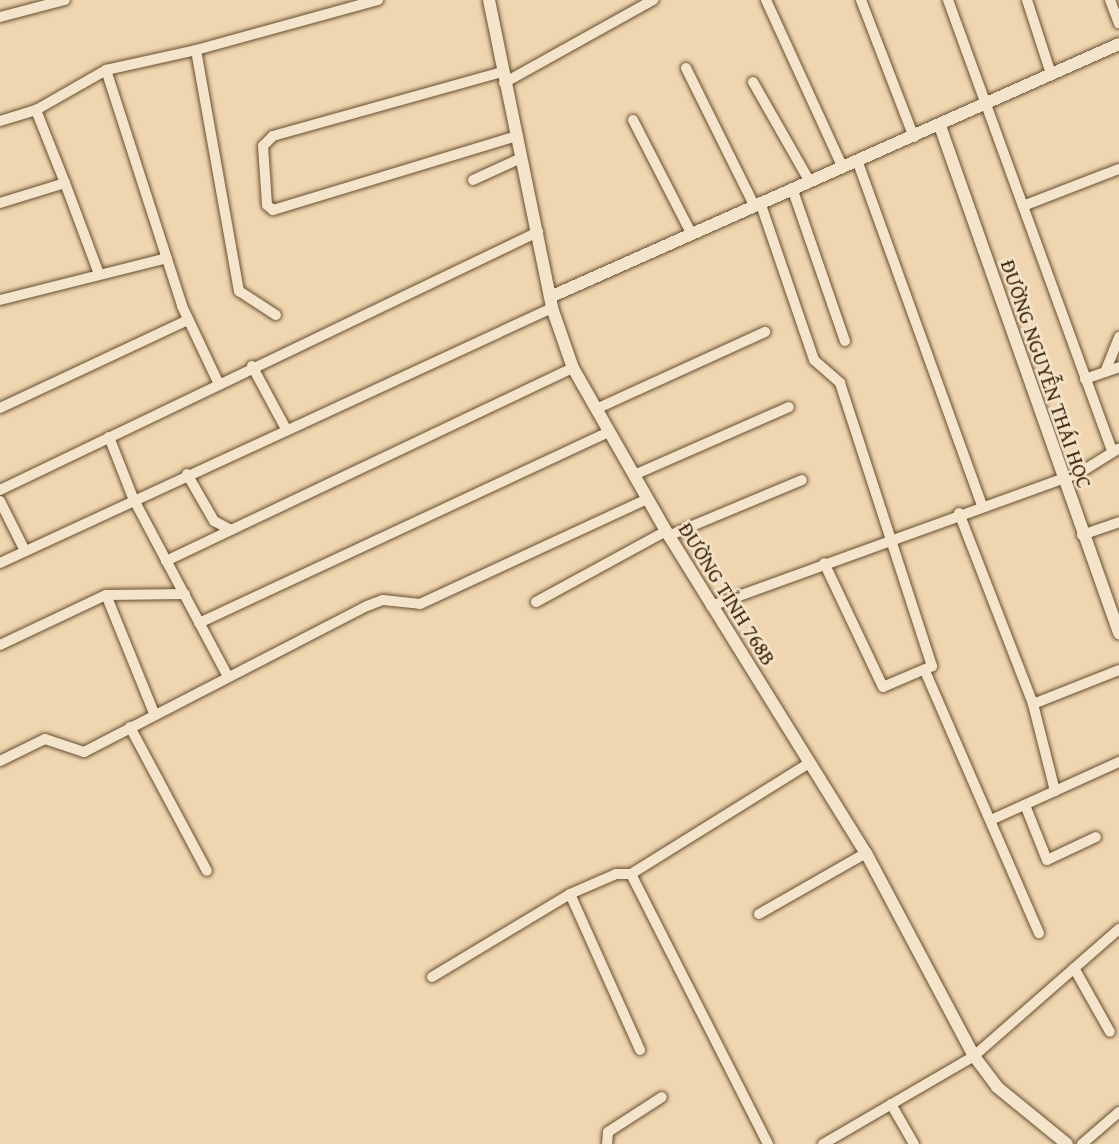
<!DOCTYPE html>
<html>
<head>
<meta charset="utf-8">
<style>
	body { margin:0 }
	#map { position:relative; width:1119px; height:1144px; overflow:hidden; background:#f0d6b0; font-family:"Gentium Book Plus",serif }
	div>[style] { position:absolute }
	.roads { filter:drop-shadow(0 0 2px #674e2e) drop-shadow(0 0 2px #674e2e) }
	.minor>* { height:10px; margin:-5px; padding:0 5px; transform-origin:5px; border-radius:5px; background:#f5e4cc }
	.tertiary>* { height:12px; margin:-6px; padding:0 6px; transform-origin:6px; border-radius:6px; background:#f5e4cc }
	span { translate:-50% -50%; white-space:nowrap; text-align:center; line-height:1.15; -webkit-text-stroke:5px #f5e4cc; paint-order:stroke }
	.street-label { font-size:21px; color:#392002 }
</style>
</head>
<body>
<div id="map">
	<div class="roads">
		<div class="minor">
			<div style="left:766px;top:0;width:183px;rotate:65.4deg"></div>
			<div style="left:861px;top:0;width:147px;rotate:68.9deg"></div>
			<div style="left:948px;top:0;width:480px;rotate:70deg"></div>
			<div style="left:1027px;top:0;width:78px;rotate:72deg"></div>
			<div style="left:1110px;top:0;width:25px;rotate:69deg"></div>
			<div style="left:0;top:17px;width:67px;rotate:-14.7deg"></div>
			<div style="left:196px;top:50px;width:189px;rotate:-15.4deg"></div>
			<div style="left:686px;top:68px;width:153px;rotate:63.6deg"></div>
			<div style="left:106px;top:70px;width:248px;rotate:72.1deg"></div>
			<div style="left:182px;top:306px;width:84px;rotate:64.7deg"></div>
			<div style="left:502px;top:72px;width:238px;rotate:164.4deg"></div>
			<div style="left:273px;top:136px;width:14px;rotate:135deg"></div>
			<div style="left:263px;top:146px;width:59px;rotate:86.1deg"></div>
			<div style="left:267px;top:205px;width:8px;rotate:40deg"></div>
			<div style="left:273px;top:210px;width:254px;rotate:-16.9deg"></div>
			<div style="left:753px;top:82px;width:113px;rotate:60.3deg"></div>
			<div style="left:504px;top:83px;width:171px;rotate:-29.1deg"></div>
			<div style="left:633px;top:120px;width:127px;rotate:62.8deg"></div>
			<div style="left:0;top:121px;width:38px;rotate:-17deg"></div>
			<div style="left:36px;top:110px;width:81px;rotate:-29.7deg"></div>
			<div style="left:106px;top:70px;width:92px;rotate:-12.5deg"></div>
			<div style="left:196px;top:50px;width:245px;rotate:79.9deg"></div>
			<div style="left:239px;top:291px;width:44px;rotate:33deg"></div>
			<div style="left:857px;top:160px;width:367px;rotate:70.1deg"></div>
			<div style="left:473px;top:180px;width:53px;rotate:-24.6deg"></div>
			<div style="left:65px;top:183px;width:97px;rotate:69.5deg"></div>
			<div style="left:792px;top:188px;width:162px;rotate:70.9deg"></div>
			<div style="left:760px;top:202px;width:167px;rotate:71.1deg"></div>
			<div style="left:814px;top:360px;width:35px;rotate:41deg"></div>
			<div style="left:840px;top:383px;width:298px;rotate:72deg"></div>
			<div style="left:932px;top:666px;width:53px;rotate:156.8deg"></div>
			<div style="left:883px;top:687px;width:137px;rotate:-115.4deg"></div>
			<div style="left:0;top:203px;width:68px;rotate:-17.1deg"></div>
			<div style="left:65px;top:183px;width:79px;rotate:-111.7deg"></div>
			<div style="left:1023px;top:206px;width:103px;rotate:-21.1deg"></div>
			<div style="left:0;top:300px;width:172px;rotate:-14.1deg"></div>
			<div style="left:252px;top:366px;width:72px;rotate:61.6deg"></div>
			<div style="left:1105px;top:372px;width:38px;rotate:-68deg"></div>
			<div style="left:1085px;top:379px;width:36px;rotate:-19deg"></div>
			<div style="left:0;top:408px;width:208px;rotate:-25.1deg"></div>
			<div style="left:596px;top:409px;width:186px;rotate:-24.5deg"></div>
			<div style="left:109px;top:437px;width:66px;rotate:68.5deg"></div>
			<div style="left:133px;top:498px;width:200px;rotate:62deg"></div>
			<div style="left:187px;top:474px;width:54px;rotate:60.1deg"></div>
			<div style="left:214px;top:521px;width:19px;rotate:28deg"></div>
			<div style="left:634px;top:475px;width:169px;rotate:-23.7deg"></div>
			<div style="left:0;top:490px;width:597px;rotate:-25.62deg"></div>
			<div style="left:0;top:501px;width:56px;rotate:63.4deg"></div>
			<div style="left:959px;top:513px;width:205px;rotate:68.8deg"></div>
			<div style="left:1033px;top:704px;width:92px;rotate:-21.6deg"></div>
			<div style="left:1082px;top:535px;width:39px;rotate:-19deg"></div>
			<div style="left:668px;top:536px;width:145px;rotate:-22.7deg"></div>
			<div style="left:166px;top:561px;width:450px;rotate:-25.4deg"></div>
			<div style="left:0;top:563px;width:608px;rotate:-24.79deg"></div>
			<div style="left:536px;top:602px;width:148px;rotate:-28.6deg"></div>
			<div style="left:711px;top:606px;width:394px;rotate:-19.9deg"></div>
			<div style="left:1081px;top:472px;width:44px;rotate:-31.9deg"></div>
			<div style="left:199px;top:623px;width:452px;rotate:-25deg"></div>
			<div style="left:0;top:645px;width:117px;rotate:-25.3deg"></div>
			<div style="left:925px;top:671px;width:286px;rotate:66.5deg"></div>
			<div style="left:1033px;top:704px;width:90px;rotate:75.8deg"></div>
			<div style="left:154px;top:713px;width:127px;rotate:-112.1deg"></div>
			<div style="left:106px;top:595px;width:79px;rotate:-0.7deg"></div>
			<div style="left:130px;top:727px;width:163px;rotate:61.9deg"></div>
			<div style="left:0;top:761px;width:50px;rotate:-26.1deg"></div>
			<div style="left:45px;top:739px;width:41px;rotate:18.4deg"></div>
			<div style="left:84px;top:752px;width:318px;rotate:-27.3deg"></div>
			<div style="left:367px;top:606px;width:17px;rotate:-21deg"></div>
			<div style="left:383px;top:600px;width:37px;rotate:6deg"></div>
			<div style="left:420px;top:604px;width:250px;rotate:-24.8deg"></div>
			<div style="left:1025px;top:805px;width:59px;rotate:68.2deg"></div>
			<div style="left:1047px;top:860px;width:54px;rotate:-25.1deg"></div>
			<div style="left:991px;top:820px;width:141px;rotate:-24.4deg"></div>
			<div style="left:631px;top:874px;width:210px;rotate:-31.9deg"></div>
			<div style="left:570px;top:894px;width:171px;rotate:65.8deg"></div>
			<div style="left:759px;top:914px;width:123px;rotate:-29.7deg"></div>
			<div style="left:1074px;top:968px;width:73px;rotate:60.6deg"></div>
			<div style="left:432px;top:977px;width:161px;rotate:-31deg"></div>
			<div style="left:570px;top:894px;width:50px;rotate:-23.5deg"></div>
			<div style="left:616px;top:874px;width:15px"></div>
			<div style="left:631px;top:874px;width:303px;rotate:63.1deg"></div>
			<div style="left:891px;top:1104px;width:46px;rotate:60.1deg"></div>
			<div style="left:607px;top:1144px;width:12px;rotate:-85deg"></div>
			<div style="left:608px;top:1132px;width:64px;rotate:-32.9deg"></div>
			<div style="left:823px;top:1144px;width:175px;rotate:-30.2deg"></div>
			<div style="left:974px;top:1056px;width:193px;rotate:-41.2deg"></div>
			<div style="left:1082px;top:1144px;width:49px;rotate:-40.9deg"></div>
		</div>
		<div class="tertiary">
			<div style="left:489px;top:0;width:314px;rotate:78.4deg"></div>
			<div style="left:552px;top:308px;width:64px;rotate:70.7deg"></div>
			<div style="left:573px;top:368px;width:188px;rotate:60.3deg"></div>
			<div style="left:666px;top:531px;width:379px;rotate:58.2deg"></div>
			<div style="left:866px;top:853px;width:230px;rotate:62deg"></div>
			<div style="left:974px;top:1056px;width:39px;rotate:53deg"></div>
			<div style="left:997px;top:1087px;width:90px;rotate:39.2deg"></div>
			<div style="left:940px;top:126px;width:538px;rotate:70.55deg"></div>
			<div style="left:550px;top:297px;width:623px;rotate:-23.97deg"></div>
		</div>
	</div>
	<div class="street-label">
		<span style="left:1046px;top:374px;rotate:71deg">ĐƯỜNG NGUYỄN THÁI HỌC</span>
		<span style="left:727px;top:594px;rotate:58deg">ĐƯỜNG TỈNH 768B</span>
	</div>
</div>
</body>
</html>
